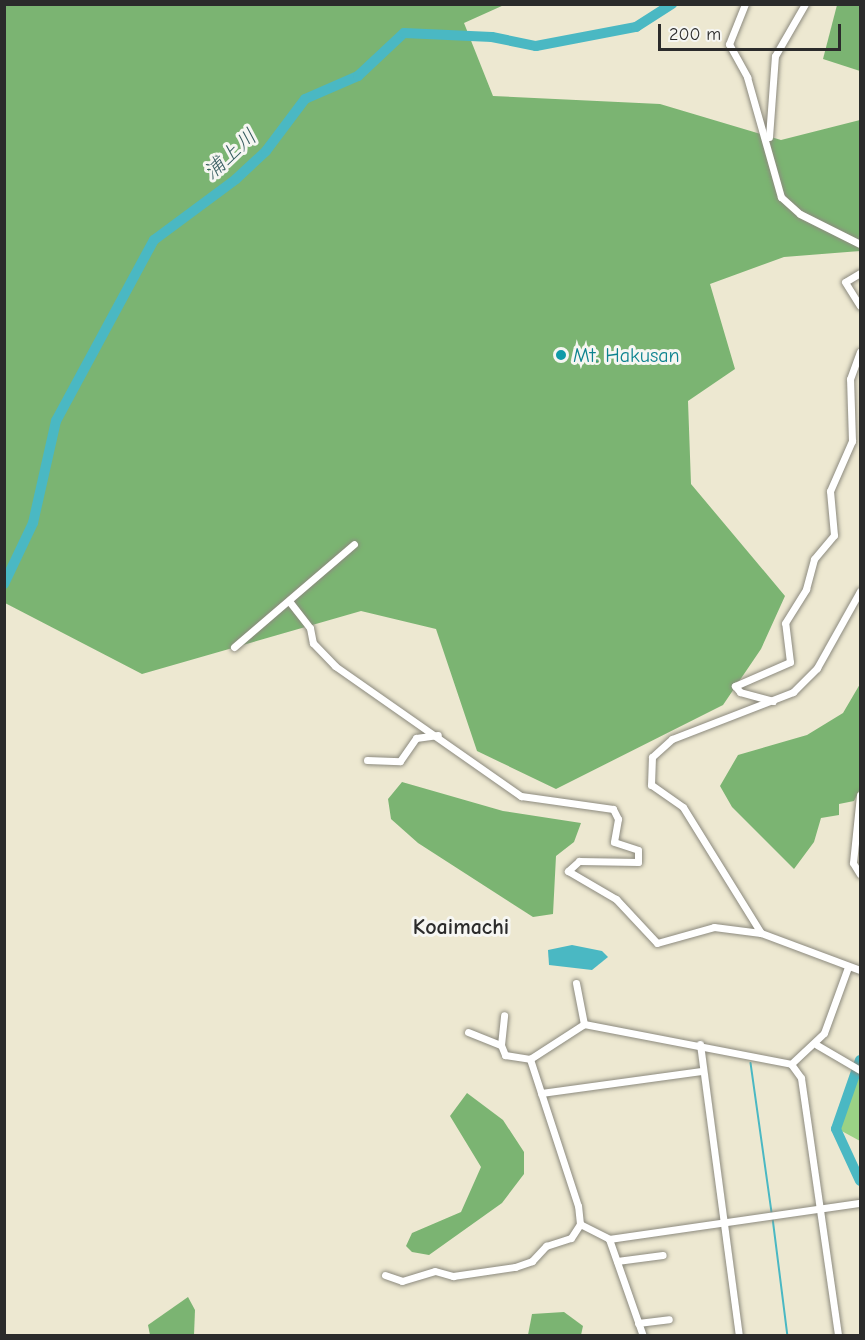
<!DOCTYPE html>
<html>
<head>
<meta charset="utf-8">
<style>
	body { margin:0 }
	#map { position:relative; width:865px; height:1340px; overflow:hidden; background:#ede8d1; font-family:"Comic Neue","Klee One",sans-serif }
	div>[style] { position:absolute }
	.green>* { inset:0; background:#9ad285 }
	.forest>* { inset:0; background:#7bb472 }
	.water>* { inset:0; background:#4ab8c3 }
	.stream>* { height:1.5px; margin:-0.75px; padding:0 0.75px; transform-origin:0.75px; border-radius:0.75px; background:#4ab8c3 }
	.river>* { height:10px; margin:-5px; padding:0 5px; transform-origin:5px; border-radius:5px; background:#4ab8c3 }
	.roads { filter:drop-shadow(0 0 2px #8c8a7e) drop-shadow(0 0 2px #8c8a7e) }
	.minor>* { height:7px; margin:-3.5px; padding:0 3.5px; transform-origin:3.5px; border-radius:3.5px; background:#fff }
	.dots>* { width:16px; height:16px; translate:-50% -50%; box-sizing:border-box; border:3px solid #f6f6f2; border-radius:50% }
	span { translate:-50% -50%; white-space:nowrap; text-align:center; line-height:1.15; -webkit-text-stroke:6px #f6f6f2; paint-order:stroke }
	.culture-label { font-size:20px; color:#0d838f }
	.left { translate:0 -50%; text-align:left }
	.water-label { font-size:21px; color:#365c60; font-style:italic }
	.quarter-label { font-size:22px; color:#2b2b2b; font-weight:700 }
	.frame { position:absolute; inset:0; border:6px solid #2b2b2b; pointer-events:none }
	.scale { position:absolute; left:658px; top:24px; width:183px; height:27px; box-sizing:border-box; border:3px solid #2b2b2b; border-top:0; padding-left:8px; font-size:18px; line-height:21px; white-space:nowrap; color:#2b2b2b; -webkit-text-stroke:4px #f6f6f2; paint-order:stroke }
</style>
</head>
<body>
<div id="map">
	<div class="green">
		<div style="clip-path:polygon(858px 1071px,860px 1072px,860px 1141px,838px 1129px)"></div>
	</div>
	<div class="forest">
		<div style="clip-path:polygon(4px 5px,504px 5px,464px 23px,493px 96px,660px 104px,781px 140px,860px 120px,860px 251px,784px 257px,710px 284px,735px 369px,688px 401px,691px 484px,785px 596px,761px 649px,723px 705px,556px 789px,477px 751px,436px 629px,361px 611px,142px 674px,5px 603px)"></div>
		<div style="clip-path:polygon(837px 5px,860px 5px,860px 71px,823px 59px)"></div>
		<div style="clip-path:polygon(860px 684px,860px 789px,854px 801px,839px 804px,839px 815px,821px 818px,814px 842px,794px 869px,732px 807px,720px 786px,738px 755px,807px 735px,843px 713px)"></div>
		<div style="clip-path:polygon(402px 782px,503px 811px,581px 823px,574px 842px,556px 856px,553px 914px,533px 917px,418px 843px,391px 819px,388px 799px)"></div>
		<div style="clip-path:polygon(467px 1093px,503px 1120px,524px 1152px,524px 1174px,502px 1203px,429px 1255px,412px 1252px,406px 1246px,412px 1233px,461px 1212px,481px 1167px,450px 1116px)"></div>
		<div style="clip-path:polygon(188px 1297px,195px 1310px,194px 1335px,150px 1335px,148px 1325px)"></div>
		<div style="clip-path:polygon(564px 1312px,583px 1326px,581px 1335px,528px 1335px,532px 1314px)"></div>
	</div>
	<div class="water">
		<div style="clip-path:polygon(572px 945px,602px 951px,608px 957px,592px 970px,549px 965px,548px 950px)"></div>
	</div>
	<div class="stream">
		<div style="left:751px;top:1063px;width:151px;rotate:82deg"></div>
		<div style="left:773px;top:1218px;width:119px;rotate:82.8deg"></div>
	</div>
	<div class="river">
		<div style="left:4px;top:584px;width:68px;rotate:-64.6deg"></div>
		<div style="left:33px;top:523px;width:105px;rotate:-77.3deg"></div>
		<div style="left:56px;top:421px;width:206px;rotate:-61.6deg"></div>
		<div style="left:154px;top:240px;width:102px;rotate:-36.6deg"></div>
		<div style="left:236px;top:179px;width:41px;rotate:-43deg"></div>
		<div style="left:266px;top:151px;width:65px;rotate:-53.1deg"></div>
		<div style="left:305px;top:99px;width:58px;rotate:-23.5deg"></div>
		<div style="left:358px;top:76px;width:63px;rotate:-43.1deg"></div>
		<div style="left:404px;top:33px;width:88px;rotate:2.6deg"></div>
		<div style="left:492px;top:37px;width:45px;rotate:11.6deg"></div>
		<div style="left:536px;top:46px;width:102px;rotate:-10.8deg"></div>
		<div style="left:636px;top:27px;width:43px;rotate:-32.6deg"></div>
		<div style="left:860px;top:1060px;width:73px;rotate:109.2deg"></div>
		<div style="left:836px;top:1129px;width:57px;rotate:65.2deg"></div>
	</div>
	<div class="roads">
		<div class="minor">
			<div style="left:745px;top:4px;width:43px;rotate:111.8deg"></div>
			<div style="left:729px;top:44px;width:38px;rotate:61deg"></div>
			<div style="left:747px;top:77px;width:125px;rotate:74.2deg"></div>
			<div style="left:781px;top:197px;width:25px;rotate:42deg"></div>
			<div style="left:800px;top:214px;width:67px;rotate:26.6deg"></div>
			<div style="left:769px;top:137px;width:81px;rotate:-85.8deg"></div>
			<div style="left:775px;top:56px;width:60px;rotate:-60deg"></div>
			<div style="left:860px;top:273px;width:17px;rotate:149deg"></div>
			<div style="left:845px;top:282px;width:28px;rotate:58deg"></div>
			<div style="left:289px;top:601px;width:34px;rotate:52deg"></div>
			<div style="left:310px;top:628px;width:15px;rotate:79deg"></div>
			<div style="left:313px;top:643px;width:32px;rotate:46deg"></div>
			<div style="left:335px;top:666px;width:227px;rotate:35deg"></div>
			<div style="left:521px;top:796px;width:93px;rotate:8deg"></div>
			<div style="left:613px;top:809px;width:11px;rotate:63deg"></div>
			<div style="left:618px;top:819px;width:23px;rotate:100deg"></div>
			<div style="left:614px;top:842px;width:25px;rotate:18deg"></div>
			<div style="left:638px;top:850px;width:12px;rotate:90deg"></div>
			<div style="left:638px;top:862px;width:59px;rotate:-179deg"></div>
			<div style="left:579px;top:861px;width:15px;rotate:138deg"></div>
			<div style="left:568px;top:871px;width:56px;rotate:30.3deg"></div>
			<div style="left:616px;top:899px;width:60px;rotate:47deg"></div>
			<div style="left:657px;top:943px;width:59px;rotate:-15.7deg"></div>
			<div style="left:714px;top:927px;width:47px;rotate:7.3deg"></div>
			<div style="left:761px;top:933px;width:106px;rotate:20.5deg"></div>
			<div style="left:234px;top:647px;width:158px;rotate:-40.6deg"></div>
			<div style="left:773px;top:701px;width:34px;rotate:-165deg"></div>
			<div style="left:740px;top:692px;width:8px;rotate:-130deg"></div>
			<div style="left:735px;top:686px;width:60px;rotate:-23.6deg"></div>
			<div style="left:790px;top:662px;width:39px;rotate:-97deg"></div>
			<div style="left:785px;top:623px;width:40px;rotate:-58deg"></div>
			<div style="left:806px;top:589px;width:31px;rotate:-75deg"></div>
			<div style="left:814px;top:559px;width:31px;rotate:-50deg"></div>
			<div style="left:834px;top:535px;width:44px;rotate:-95.2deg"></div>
			<div style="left:830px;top:491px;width:55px;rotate:-66.3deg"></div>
			<div style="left:852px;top:441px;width:62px;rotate:-91.8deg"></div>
			<div style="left:850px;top:379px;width:29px;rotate:-70deg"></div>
			<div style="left:367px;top:760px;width:33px;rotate:2deg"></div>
			<div style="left:400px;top:761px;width:28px;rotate:-55deg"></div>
			<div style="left:416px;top:738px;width:22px;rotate:-8deg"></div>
			<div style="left:860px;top:795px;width:68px;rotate:95.9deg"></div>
			<div style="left:853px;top:863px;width:13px;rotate:58deg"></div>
			<div style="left:761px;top:933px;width:148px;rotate:-121.8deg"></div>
			<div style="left:683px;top:807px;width:39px;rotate:-145deg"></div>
			<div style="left:651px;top:785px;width:28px;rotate:-88deg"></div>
			<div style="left:652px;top:757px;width:27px;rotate:-42deg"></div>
			<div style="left:672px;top:739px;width:130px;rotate:-21.2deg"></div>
			<div style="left:793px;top:692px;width:34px;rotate:-45deg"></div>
			<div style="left:817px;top:668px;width:88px;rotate:-60.8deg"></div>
			<div style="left:576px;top:983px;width:42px;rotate:79deg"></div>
			<div style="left:584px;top:1024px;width:211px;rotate:10.9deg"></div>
			<div style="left:791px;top:1064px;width:45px;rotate:-43.2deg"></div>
			<div style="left:824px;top:1033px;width:70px;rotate:-70deg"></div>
			<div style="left:468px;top:1032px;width:35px;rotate:22deg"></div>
			<div style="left:501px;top:1045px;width:11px;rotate:68deg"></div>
			<div style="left:505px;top:1055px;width:25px;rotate:9deg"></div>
			<div style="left:700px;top:1044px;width:295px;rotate:82.4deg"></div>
			<div style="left:501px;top:1045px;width:30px;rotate:-84deg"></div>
			<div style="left:817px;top:1045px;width:50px;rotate:30.2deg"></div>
			<div style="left:791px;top:1064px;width:17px;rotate:54deg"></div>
			<div style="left:801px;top:1078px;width:261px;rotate:81.8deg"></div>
			<div style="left:541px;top:1093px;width:162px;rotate:-7.8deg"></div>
			<div style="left:580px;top:1224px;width:33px;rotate:27deg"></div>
			<div style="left:609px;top:1239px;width:103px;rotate:70.7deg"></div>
			<div style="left:609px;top:1239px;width:254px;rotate:-8.2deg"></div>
			<div style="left:617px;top:1261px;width:46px;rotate:-7.4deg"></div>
			<div style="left:385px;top:1275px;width:18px;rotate:19deg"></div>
			<div style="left:402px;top:1281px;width:34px;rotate:-17deg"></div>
			<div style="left:435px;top:1271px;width:19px;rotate:16deg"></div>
			<div style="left:453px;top:1276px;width:63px;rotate:-8.3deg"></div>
			<div style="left:515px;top:1267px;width:18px;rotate:-19deg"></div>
			<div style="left:532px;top:1261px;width:21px;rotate:-47deg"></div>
			<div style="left:546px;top:1246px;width:26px;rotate:-18deg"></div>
			<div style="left:571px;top:1238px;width:17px;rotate:-57deg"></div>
			<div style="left:580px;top:1224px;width:18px;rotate:-96deg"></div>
			<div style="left:578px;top:1206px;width:155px;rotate:-108.1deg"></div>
			<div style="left:530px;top:1059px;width:64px;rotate:-32.9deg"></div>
			<div style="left:638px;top:1323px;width:31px;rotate:-7deg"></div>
		</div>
	</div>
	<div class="dots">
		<div style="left:561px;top:355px;background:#0f9aa8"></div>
	</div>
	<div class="culture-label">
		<span class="left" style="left:573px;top:355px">Mt. Hakusan</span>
	</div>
	<div class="water-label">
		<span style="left:230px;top:154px;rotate:-42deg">浦上川</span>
	</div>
	<div class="quarter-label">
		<span style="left:461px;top:928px">Koaimachi</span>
	</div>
	<div class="frame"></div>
	<div class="scale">200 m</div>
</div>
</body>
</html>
